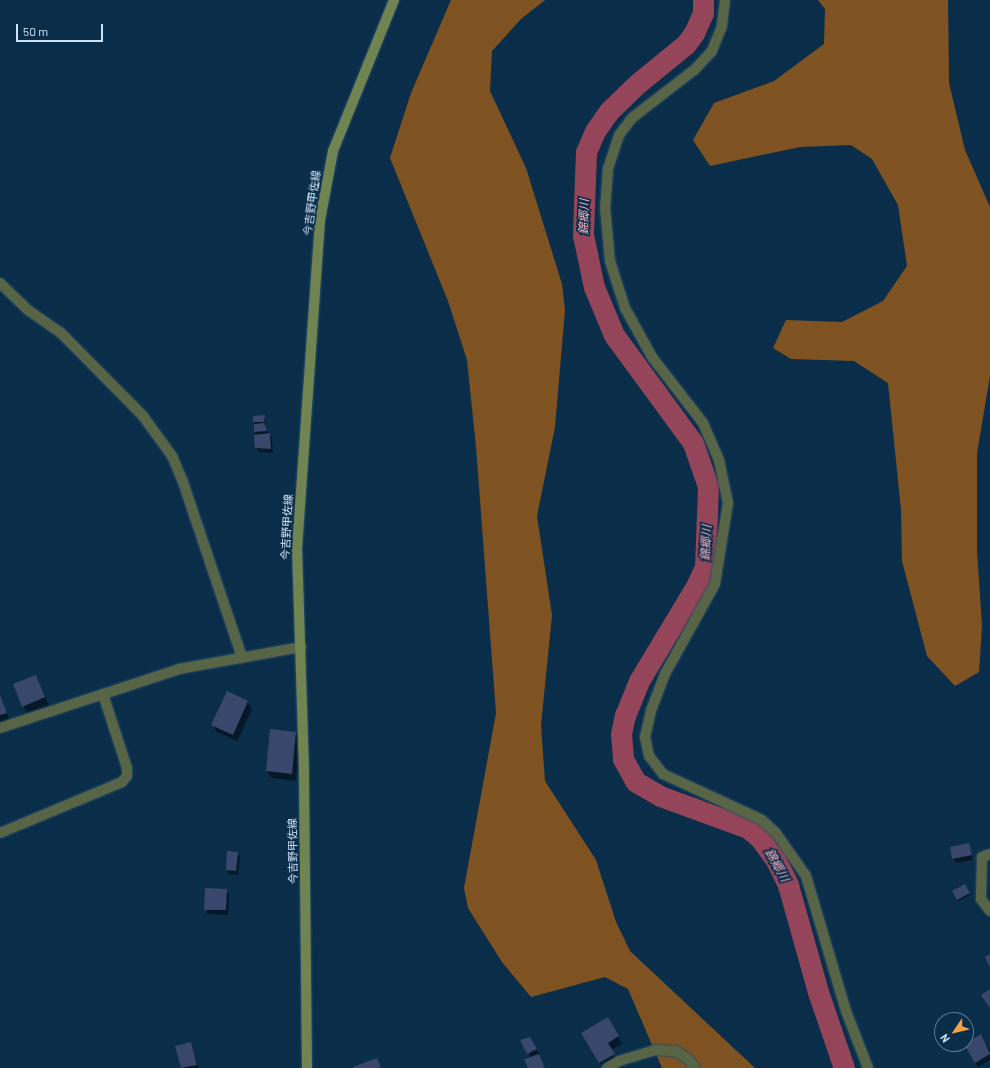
<!DOCTYPE html>
<html>
<head>
<meta charset="utf-8">
<style>
	body { margin:0 }
	#map { position:relative; width:990px; height:1068px; overflow:hidden; background:#0a2e4a; font-family:Barlow,"Noto Sans JP",sans-serif }
	div>[style] { position:absolute }
	.forest>* { inset:0; background:#7f5321 }
	.shadow>* { inset:0; background:#0007 }
	.river>* { height:21px; margin:-10.5px; padding:0 10.5px; transform-origin:10.5px; border-radius:10.5px; background:#954559 }
	.building>* { inset:0; background:#38476b }
	.roads { filter:drop-shadow(0 0 1px #2a4b65) drop-shadow(0 0 1px #2a4b65) }
	.minor>* { height:10px; margin:-5px; padding:0 5px; transform-origin:5px; border-radius:5px; background:#586446 }
	.secondary>* { height:10px; margin:-5px; padding:0 5px; transform-origin:5px; border-radius:5px; background:#708452 }
	span { translate:-50% -50%; white-space:nowrap; text-align:center; line-height:1.15; -webkit-text-stroke:3.5px #0a2e4a; paint-order:stroke }
	.street-label { font-size:11px; color:#d0e3f5 }
	.water-label { font-size:12px; color:#f7b0be; font-style:italic }
	.north { position:absolute; left:934px; top:1012px; width:40px; height:40px; box-sizing:border-box; background:#0a2e4a; border:1px solid #59768e; border-radius:50%; rotate:235deg; font-size:11px; font-weight:700; line-height:16px; text-align:center; color:#d0e3f5 }
	.north::after { content:''; display:block; margin:auto; width:14px; height:18px; background:#f5a345; clip-path:polygon(50% 0,100% 100%,50% 72%,0 100%) }
	.scale { position:absolute; left:16px; top:24px; width:87px; height:18px; box-sizing:border-box; border:2px solid #d0e3f5; border-top:0; padding-left:5px; font-size:12px; line-height:14px; white-space:nowrap; color:#d0e3f5; -webkit-text-stroke:3px #0a2e4a; paint-order:stroke }
</style>
</head>
<body>
<div id="map">
	<div class="forest">
		<div style="clip-path:polygon(451px 0,545px 0,521px 19px,492px 51px,490px 91px,526px 168px,562px 284px,565px 310px,555px 427px,537px 516px,552px 615px,541px 725px,545px 781px,596px 860px,616px 922px,630px 951px,755px 1068px,662px 1068px,628px 989px,605px 977px,531px 997px,502px 962px,468px 908px,464px 888px,496px 713px,476px 447px,467px 360px,448px 301px,390px 158px,411px 93px)"></div>
		<div style="clip-path:polygon(818px 0,948px 0,949px 83px,965px 150px,990px 207px,990px 376px,977px 453px,977px 551px,982px 626px,979px 672px,955px 686px,927px 656px,902px 561px,901px 510px,888px 383px,854px 361px,791px 359px,773px 348px,786px 320px,842px 322px,883px 301px,907px 266px,898px 205px,872px 159px,851px 145px,800px 147px,710px 166px,693px 140px,714px 103px,774px 81px,824px 44px,825px 9px)"></div>
	</div>
	<div class="shadow">
		<div style="clip-path:polygon(264px 416px,265px 423px,263px 423px,272px 438px,273px 453px,259px 452px,256px 447px,254px 422px)"></div>
		<div style="clip-path:polygon(36px 676px,49px 705px,27px 713px,23px 706px)"></div>
		<div style="clip-path:polygon(0 696px,10px 720px,0 723px)"></div>
		<div style="clip-path:polygon(247px 702px,252px 709px,237px 741px,217px 732px,213px 725px)"></div>
		<div style="clip-path:polygon(296px 733px,300px 740px,296px 781px,271px 778px,267px 771px)"></div>
		<div style="clip-path:polygon(969px 845px,973px 860px,956px 863px,953px 858px)"></div>
		<div style="clip-path:polygon(237px 853px,240px 857px,238px 875px,229px 874px,227px 870px)"></div>
		<div style="clip-path:polygon(965px 886px,970px 895px,958px 901px,953px 892px)"></div>
		<div style="clip-path:polygon(226px 890px,229px 894px,228px 915px,208px 914px,205px 909px)"></div>
		<div style="clip-path:polygon(607px 1018px,622px 1044px,611px 1050px,618px 1061px,603px 1068px,583px 1034px)"></div>
		<div style="clip-path:polygon(981px 1035px,990px 1051px,990px 1060px,978px 1067px,965px 1044px)"></div>
		<div style="clip-path:polygon(530px 1038px,539px 1054px,545px 1068px,529px 1068px)"></div>
		<div style="clip-path:polygon(191px 1043px,199px 1068px,182px 1068px,176px 1047px)"></div>
	</div>
	<div class="river">
		<div style="left:703px;top:0;width:13px;rotate:90deg"></div>
		<div style="left:703px;top:13px;width:22px;rotate:114deg"></div>
		<div style="left:694px;top:33px;width:14px;rotate:126deg"></div>
		<div style="left:686px;top:44px;width:63px;rotate:140.8deg"></div>
		<div style="left:637px;top:84px;width:39px;rotate:136deg"></div>
		<div style="left:609px;top:111px;width:24px;rotate:125deg"></div>
		<div style="left:595px;top:131px;width:23px;rotate:113deg"></div>
		<div style="left:586px;top:152px;width:83px;rotate:92.1deg"></div>
		<div style="left:583px;top:235px;width:53px;rotate:78.1deg"></div>
		<div style="left:594px;top:287px;width:52px;rotate:67.4deg"></div>
		<div style="left:614px;top:335px;width:134px;rotate:53.8deg"></div>
		<div style="left:693px;top:443px;width:46px;rotate:70.8deg"></div>
		<div style="left:708px;top:486px;width:81px;rotate:92.1deg"></div>
		<div style="left:705px;top:567px;width:23px;rotate:115deg"></div>
		<div style="left:695px;top:588px;width:109px;rotate:121.1deg"></div>
		<div style="left:639px;top:681px;width:37px;rotate:112deg"></div>
		<div style="left:625px;top:715px;width:19px;rotate:102deg"></div>
		<div style="left:621px;top:734px;width:25px;rotate:85deg"></div>
		<div style="left:623px;top:759px;width:26px;rotate:61deg"></div>
		<div style="left:636px;top:782px;width:28px;rotate:30deg"></div>
		<div style="left:660px;top:796px;width:94px;rotate:20deg"></div>
		<div style="left:748px;top:828px;width:16px;rotate:40deg"></div>
		<div style="left:760px;top:838px;width:27px;rotate:54deg"></div>
		<div style="left:776px;top:860px;width:28px;rotate:64deg"></div>
		<div style="left:788px;top:885px;width:111px;rotate:74.3deg"></div>
		<div style="left:818px;top:992px;width:80px;rotate:71.1deg"></div>
	</div>
	<div class="building">
		<div style="clip-path:polygon(265px 415px,264px 422px,253px 422px,253px 416px)"></div>
		<div style="clip-path:polygon(264px 423px,267px 431px,254px 432px,254px 424px)"></div>
		<div style="clip-path:polygon(270px 433px,271px 449px,255px 448px,254px 435px)"></div>
		<div style="clip-path:polygon(36px 675px,45px 697px,22px 707px,13px 684px)"></div>
		<div style="clip-path:polygon(227px 691px,248px 701px,233px 735px,211px 725px)"></div>
		<div style="clip-path:polygon(0 695px,7px 713px,0 715px)"></div>
		<div style="clip-path:polygon(270px 729px,296px 732px,292px 774px,266px 771px)"></div>
		<div style="clip-path:polygon(969px 843px,972px 855px,952px 859px,950px 847px)"></div>
		<div style="clip-path:polygon(227px 851px,238px 852px,236px 871px,226px 870px)"></div>
		<div style="clip-path:polygon(965px 884px,970px 893px,957px 900px,952px 891px)"></div>
		<div style="clip-path:polygon(205px 888px,227px 889px,226px 910px,204px 910px)"></div>
		<div style="clip-path:polygon(990px 954px,990px 968px,985px 957px)"></div>
		<div style="clip-path:polygon(990px 989px,990px 1008px,981px 995px)"></div>
		<div style="clip-path:polygon(608px 1017px,619px 1036px,608px 1043px,615px 1054px,599px 1063px,581px 1033px)"></div>
		<div style="clip-path:polygon(981px 1034px,990px 1054px,975px 1063px,964px 1044px)"></div>
		<div style="clip-path:polygon(530px 1037px,537px 1049px,527px 1054px,520px 1040px)"></div>
		<div style="clip-path:polygon(191px 1042px,197px 1065px,181px 1068px,175px 1046px)"></div>
		<div style="clip-path:polygon(539px 1054px,545px 1068px,528px 1068px,524px 1059px)"></div>
		<div style="clip-path:polygon(377px 1058px,381px 1068px,354px 1068px,353px 1067px)"></div>
	</div>
	<div class="roads">
		<div class="minor">
			<div style="left:725px;top:0;width:26px;rotate:97deg"></div>
			<div style="left:722px;top:26px;width:27px;rotate:112deg"></div>
			<div style="left:712px;top:51px;width:26px;rotate:133deg"></div>
			<div style="left:694px;top:70px;width:78px;rotate:142.3deg"></div>
			<div style="left:632px;top:118px;width:21px;rotate:127deg"></div>
			<div style="left:619px;top:135px;width:35px;rotate:108deg"></div>
			<div style="left:608px;top:168px;width:39px;rotate:94deg"></div>
			<div style="left:605px;top:207px;width:54px;rotate:84.7deg"></div>
			<div style="left:610px;top:261px;width:49px;rotate:72.3deg"></div>
			<div style="left:625px;top:308px;width:56px;rotate:61.1deg"></div>
			<div style="left:652px;top:357px;width:83px;rotate:52.3deg"></div>
			<div style="left:703px;top:423px;width:40px;rotate:66.6deg"></div>
			<div style="left:719px;top:460px;width:44px;rotate:78.2deg"></div>
			<div style="left:728px;top:503px;width:82px;rotate:99.1deg"></div>
			<div style="left:715px;top:584px;width:103px;rotate:119.1deg"></div>
			<div style="left:665px;top:674px;width:40px;rotate:111deg"></div>
			<div style="left:651px;top:711px;width:27px;rotate:103deg"></div>
			<div style="left:645px;top:737px;width:19px;rotate:78deg"></div>
			<div style="left:649px;top:756px;width:23px;rotate:52deg"></div>
			<div style="left:663px;top:774px;width:109px;rotate:24.9deg"></div>
			<div style="left:762px;top:820px;width:19px;rotate:43deg"></div>
			<div style="left:776px;top:833px;width:52px;rotate:55.1deg"></div>
			<div style="left:806px;top:876px;width:141px;rotate:73.5deg"></div>
			<div style="left:846px;top:1011px;width:61px;rotate:68.9deg"></div>
			<div style="left:0;top:283px;width:39px;rotate:44deg"></div>
			<div style="left:28px;top:310px;width:39px;rotate:35deg"></div>
			<div style="left:60px;top:332px;width:118px;rotate:45.3deg"></div>
			<div style="left:143px;top:416px;width:49px;rotate:54.1deg"></div>
			<div style="left:172px;top:456px;width:28px;rotate:67deg"></div>
			<div style="left:183px;top:482px;width:185px;rotate:71.4deg"></div>
			<div style="left:0;top:728px;width:188px;rotate:-18.2deg"></div>
			<div style="left:179px;top:669px;width:124px;rotate:-10.2deg"></div>
			<div style="left:0;top:833px;width:132px;rotate:-22.7deg"></div>
			<div style="left:122px;top:782px;width:8px;rotate:-50deg"></div>
			<div style="left:127px;top:776px;width:8px;rotate:-90deg"></div>
			<div style="left:127px;top:768px;width:78px;rotate:-108deg"></div>
			<div style="left:990px;top:854px;width:9px;rotate:159deg"></div>
			<div style="left:982px;top:857px;width:42px;rotate:91.4deg"></div>
			<div style="left:981px;top:899px;width:15px;rotate:53deg"></div>
			<div style="left:607px;top:1068px;width:14px;rotate:-30deg"></div>
			<div style="left:619px;top:1061px;width:37px;rotate:-17deg"></div>
			<div style="left:654px;top:1050px;width:22px;rotate:3deg"></div>
			<div style="left:676px;top:1051px;width:14px;rotate:34deg"></div>
			<div style="left:688px;top:1059px;width:11px;rotate:52deg"></div>
		</div>
		<div class="secondary">
			<div style="left:307px;top:1068px;width:298px;rotate:-90.6deg"></div>
			<div style="left:304px;top:770px;width:221px;rotate:-91.8deg"></div>
			<div style="left:297px;top:549px;width:330px;rotate:-86deg"></div>
			<div style="left:320px;top:220px;width:70px;rotate:-79.3deg"></div>
			<div style="left:333px;top:151px;width:163px;rotate:-68deg"></div>
		</div>
	</div>
	<div class="street-label">
		<span style="left:312px;top:203px;rotate:-82deg">今吉野甲佐線</span>
		<span style="left:287px;top:527px;rotate:-87deg">今吉野甲佐線</span>
		<span style="left:293px;top:851px;rotate:-91deg">今吉野甲佐線</span>
	</div>
	<div class="water-label">
		<span style="left:584px;top:217px;rotate:-89deg">錦郷川</span>
		<span style="left:706px;top:543px;rotate:-87deg">錦郷川</span>
		<span style="left:777px;top:865px;rotate:61deg">錦郷川</span>
	</div>
	<div class="north">N</div>
	<div class="scale">50 m</div>
</div>
</body>
</html>
